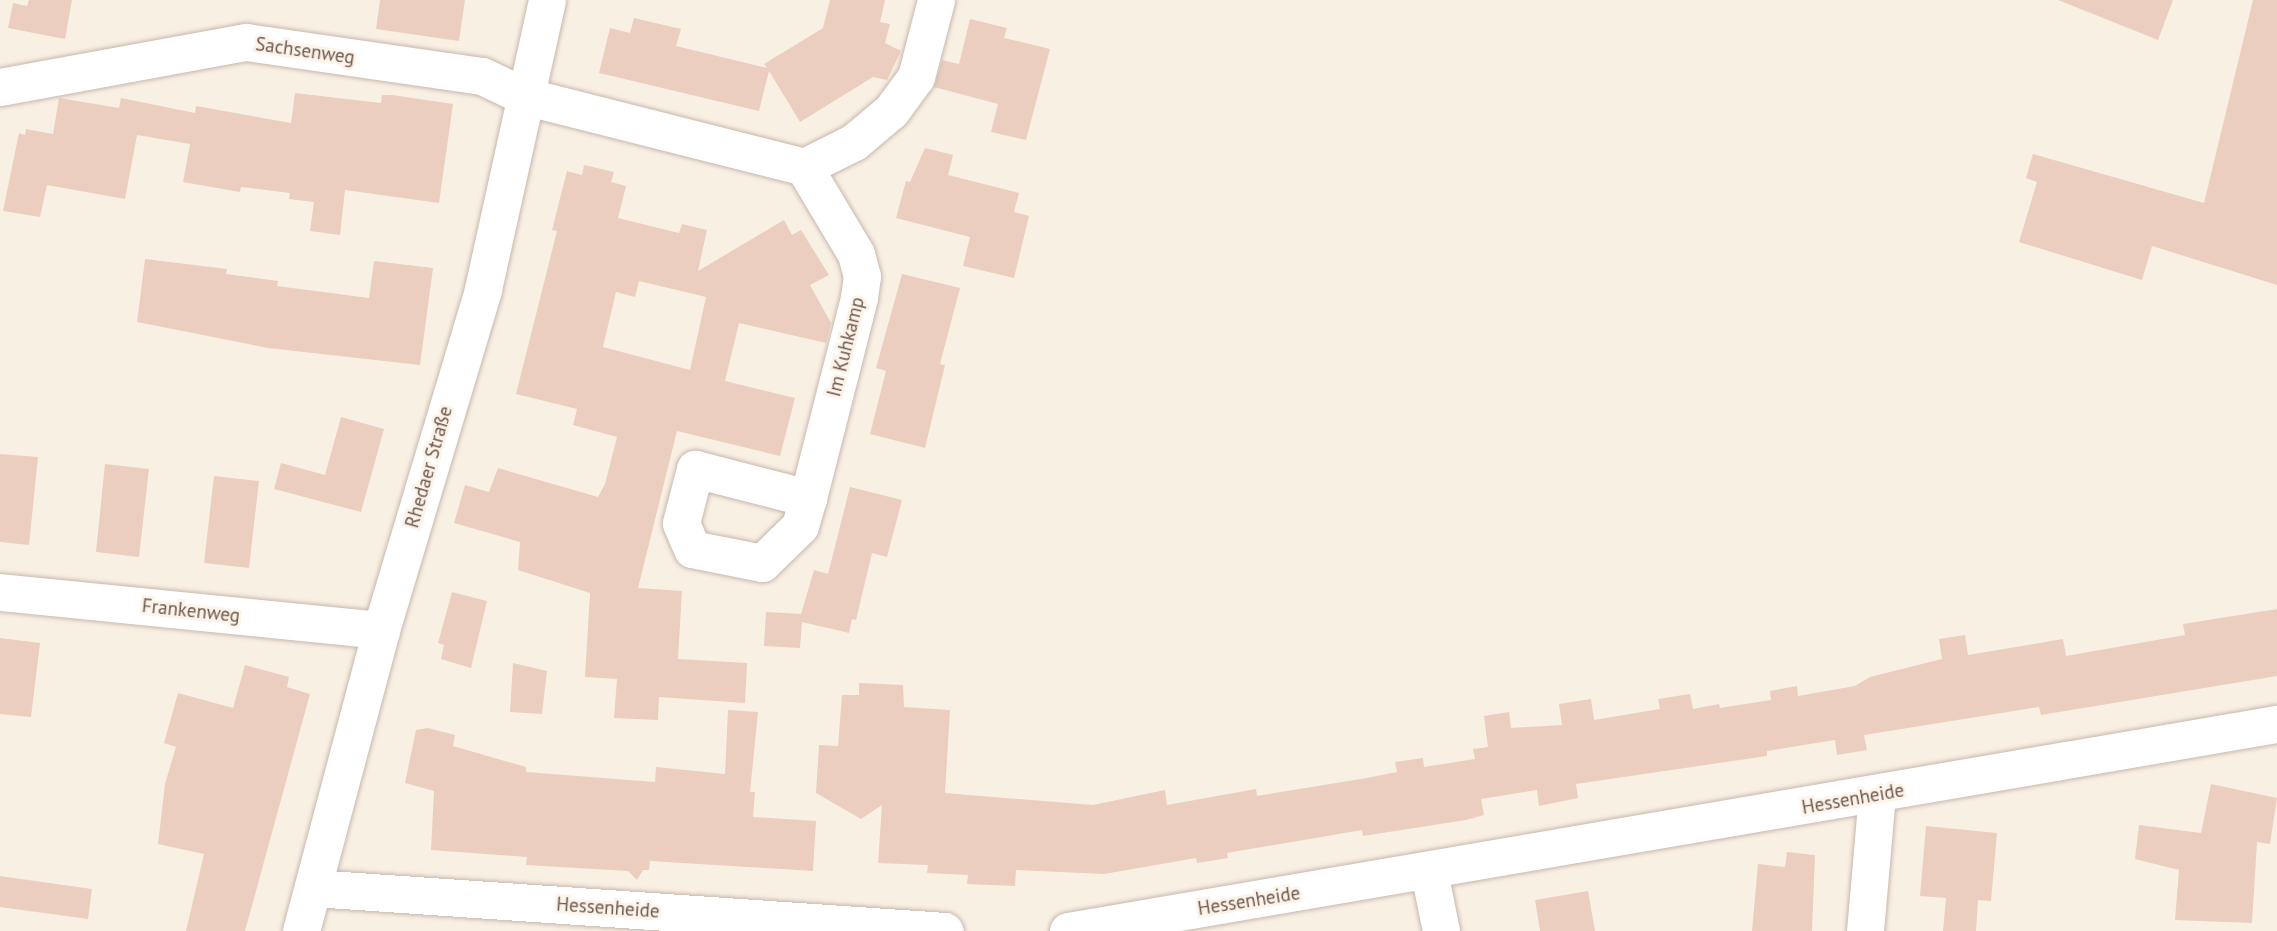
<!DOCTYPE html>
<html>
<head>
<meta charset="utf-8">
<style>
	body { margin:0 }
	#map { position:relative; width:2277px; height:931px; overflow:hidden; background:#f9f0e4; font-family:"PT Sans",sans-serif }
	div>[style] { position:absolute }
	.building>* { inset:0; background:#ebcebf }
	.roads { filter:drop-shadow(0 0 2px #c8b7ac) drop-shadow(0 0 2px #c8b7ac) }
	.minor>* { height:37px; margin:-18.5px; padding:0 18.5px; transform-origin:18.5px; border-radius:18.5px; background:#fff }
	span { translate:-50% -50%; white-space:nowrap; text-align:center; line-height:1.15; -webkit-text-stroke:6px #fcf4ea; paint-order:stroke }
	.street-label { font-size:19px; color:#6e574d }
</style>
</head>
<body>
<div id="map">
	<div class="building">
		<div style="clip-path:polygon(29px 0,72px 0,65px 39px,8px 28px,13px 3px,27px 6px)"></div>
		<div style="clip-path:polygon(380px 0,465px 0,459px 41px,376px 29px)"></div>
		<div style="clip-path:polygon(830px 0,885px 0,880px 22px,890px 24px,885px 43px,901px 51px,887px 80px,873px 77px,800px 122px,769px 71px,759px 111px,599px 73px,610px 28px,630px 33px,634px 18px,681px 29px,676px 46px,767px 68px,764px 64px,823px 28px)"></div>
		<div style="clip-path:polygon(2058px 0,2173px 0,2158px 40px)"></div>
		<div style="clip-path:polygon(2253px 0,2277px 0,2277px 285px,2152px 246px,2142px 280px,2019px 242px,2037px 182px,2026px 178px,2033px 154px,2204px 203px)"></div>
		<div style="clip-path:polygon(970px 19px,1007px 28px,1004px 38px,1050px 49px,1026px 140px,991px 132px,998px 104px,934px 87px,942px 60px,959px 64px)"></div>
		<div style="clip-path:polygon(295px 93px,381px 103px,382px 95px,392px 95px,453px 104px,439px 203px,345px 190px,340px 235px,310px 231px,314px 202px,289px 199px,290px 193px,241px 187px,240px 192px,183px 182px,190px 144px,137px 135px,125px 199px,47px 185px,40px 217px,3px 211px,19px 133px,25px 135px,26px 129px,53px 134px,59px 98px,119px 108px,121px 98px,195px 113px,196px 106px,291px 123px)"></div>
		<div style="clip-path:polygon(925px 148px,953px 155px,948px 175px,1019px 193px,1014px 212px,1029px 216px,1014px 278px,963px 266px,970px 237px,896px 218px,906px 181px,910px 182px)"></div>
		<div style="clip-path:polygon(evenodd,584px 165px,614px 172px,611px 182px,626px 186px,618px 218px,679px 233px,682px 224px,707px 230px,698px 271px,784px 220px,792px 235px,801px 230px,829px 275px,810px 285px,831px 323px,826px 343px,739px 323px,725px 381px,795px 398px,780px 456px,677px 431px,638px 588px,682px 591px,678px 659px,747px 663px,745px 703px,659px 697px,658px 720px,614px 718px,617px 679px,585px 677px,590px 593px,518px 570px,520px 542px,454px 523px,465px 485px,489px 492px,498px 468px,598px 497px,605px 484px,617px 437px,573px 425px,577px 409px,516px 394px,557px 231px,552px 230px,567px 171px,582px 175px,584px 165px,639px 281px,706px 297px,690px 370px,603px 347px,616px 292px,635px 297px,639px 281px)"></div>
		<div style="clip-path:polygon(145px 259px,227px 269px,226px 274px,278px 281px,277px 286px,369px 298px,374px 261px,433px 268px,420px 365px,268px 348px,137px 322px)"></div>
		<div style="clip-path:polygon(902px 274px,960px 288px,940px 364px,945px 365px,925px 448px,870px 434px,886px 371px,876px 368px)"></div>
		<div style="clip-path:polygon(341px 417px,384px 429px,361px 512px,274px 489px,281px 463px,325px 475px)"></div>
		<div style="clip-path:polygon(0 454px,38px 457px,29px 545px,0 542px)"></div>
		<div style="clip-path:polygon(105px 464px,149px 469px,139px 557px,96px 552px)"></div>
		<div style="clip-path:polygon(214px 476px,259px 481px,249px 568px,204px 563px)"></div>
		<div style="clip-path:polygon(850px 487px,902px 500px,887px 557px,872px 553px,856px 620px,852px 619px,849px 633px,802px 622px,800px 648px,764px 646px,766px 612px,801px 614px,814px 570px,828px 574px)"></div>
		<div style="clip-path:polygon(452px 592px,487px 601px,471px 668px,441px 659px,444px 645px,438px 643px)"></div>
		<div style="clip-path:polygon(2277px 609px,2277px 676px,2041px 715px,2039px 707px,1864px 735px,1867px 750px,1837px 755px,1835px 740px,1767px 751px,1767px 756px,1576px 784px,1578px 798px,1539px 806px,1537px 790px,1481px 799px,1484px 815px,1466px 820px,1363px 836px,1362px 830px,1227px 853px,1228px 858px,1197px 863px,1196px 858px,1104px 874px,1016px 870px,1015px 886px,967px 884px,968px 875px,927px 873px,928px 865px,878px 863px,882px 805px,861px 819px,816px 793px,819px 745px,838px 746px,842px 695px,859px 695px,859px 683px,903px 685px,904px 707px,950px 710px,945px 793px,1093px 805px,1165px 790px,1167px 805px,1256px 789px,1257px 796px,1367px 778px,1397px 772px,1395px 762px,1423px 758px,1424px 767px,1475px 759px,1473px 749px,1488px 747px,1484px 716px,1509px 712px,1511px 728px,1562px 725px,1559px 704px,1591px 699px,1594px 720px,1660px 709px,1658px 699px,1690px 694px,1693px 709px,1719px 704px,1720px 708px,1771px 700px,1770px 691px,1797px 686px,1798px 696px,1855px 686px,1870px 677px,1942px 659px,1939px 639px,1965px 635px,1968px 655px,2063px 639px,2066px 656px,2185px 635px,2183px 624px)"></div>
		<div style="clip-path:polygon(0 638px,40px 643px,31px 717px,0 714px)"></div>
		<div style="clip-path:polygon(513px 663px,547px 671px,542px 714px,510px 712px)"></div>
		<div style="clip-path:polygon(245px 665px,289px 677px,287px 687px,310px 694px,245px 931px,186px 931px,204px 854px,158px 844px,165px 784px,176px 747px,164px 743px,178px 693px,233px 708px)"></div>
		<div style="clip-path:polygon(728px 710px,758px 712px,750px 792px,755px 792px,753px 817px,816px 821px,813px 871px,650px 861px,649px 870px,643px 870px,637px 880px,628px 871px,526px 865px,527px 857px,431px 850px,434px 791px,405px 783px,416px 730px,428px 728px,455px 735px,453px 746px,526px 767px,526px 772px,655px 782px,656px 767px,725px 774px)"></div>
		<div style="clip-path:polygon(2211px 784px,2277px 798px,2270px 844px,2257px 842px,2252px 923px,2175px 920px,2179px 870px,2135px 859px,2139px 825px,2201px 833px)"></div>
		<div style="clip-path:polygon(1926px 826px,1997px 833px,1991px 901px,1978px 900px,1976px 931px,1943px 931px,1946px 898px,1920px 896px)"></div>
		<div style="clip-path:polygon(1787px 852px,1815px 855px,1812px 931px,1752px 931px,1758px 864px,1785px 867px)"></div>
		<div style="clip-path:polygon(0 876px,92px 889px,88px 919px,0 907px)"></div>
		<div style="clip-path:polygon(1588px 891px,1595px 931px,1540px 931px,1535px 900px)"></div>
	</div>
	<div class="roads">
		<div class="minor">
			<div style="left:0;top:87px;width:250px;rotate:-10.4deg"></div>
			<div style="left:246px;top:42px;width:238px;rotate:8.2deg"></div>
			<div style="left:482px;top:76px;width:47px;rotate:25.5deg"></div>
			<div style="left:524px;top:96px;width:289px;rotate:14.2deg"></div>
			<div style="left:804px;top:167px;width:56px;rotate:-26.6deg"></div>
			<div style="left:854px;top:142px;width:48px;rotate:-40deg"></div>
			<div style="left:891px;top:111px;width:42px;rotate:-53.7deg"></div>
			<div style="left:916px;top:77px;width:80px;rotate:-75.4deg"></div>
			<div style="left:804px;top:167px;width:101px;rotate:59.1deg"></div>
			<div style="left:856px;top:254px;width:23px;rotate:75deg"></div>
			<div style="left:862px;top:276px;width:22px;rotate:98deg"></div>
			<div style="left:859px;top:298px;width:206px;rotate:104.3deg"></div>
			<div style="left:808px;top:498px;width:29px;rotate:106deg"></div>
			<div style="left:800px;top:526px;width:53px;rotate:135.8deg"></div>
			<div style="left:762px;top:563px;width:71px;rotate:-168.7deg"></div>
			<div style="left:692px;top:549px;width:28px;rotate:-113deg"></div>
			<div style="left:681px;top:523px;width:56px;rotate:-75.5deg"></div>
			<div style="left:695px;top:469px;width:117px;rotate:14.4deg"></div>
			<div style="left:0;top:592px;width:383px;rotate:5.7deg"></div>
			<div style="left:1429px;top:872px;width:60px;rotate:78.5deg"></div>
			<div style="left:313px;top:888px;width:633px;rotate:3.89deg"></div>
			<div style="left:301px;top:931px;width:311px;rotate:-75.1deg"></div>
			<div style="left:381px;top:630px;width:356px;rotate:-73.3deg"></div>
			<div style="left:483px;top:289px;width:296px;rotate:-77.5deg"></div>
			<div style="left:1068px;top:931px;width:1227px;rotate:-9.72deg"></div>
			<div style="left:1865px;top:931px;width:137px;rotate:-85deg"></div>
		</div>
	</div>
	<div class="street-label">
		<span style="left:305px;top:51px;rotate:8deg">Sachsenweg</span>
		<span style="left:846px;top:347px;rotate:-76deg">Im Kuhkamp</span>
		<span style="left:429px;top:467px;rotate:-74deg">Rhedaer Straße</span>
		<span style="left:191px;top:611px;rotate:6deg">Frankenweg</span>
		<span style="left:1853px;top:799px;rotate:-10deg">Hessenheide</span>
		<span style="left:1249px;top:901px;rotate:-9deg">Hessenheide</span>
		<span style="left:608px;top:908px;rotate:4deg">Hessenheide</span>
	</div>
</div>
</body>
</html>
